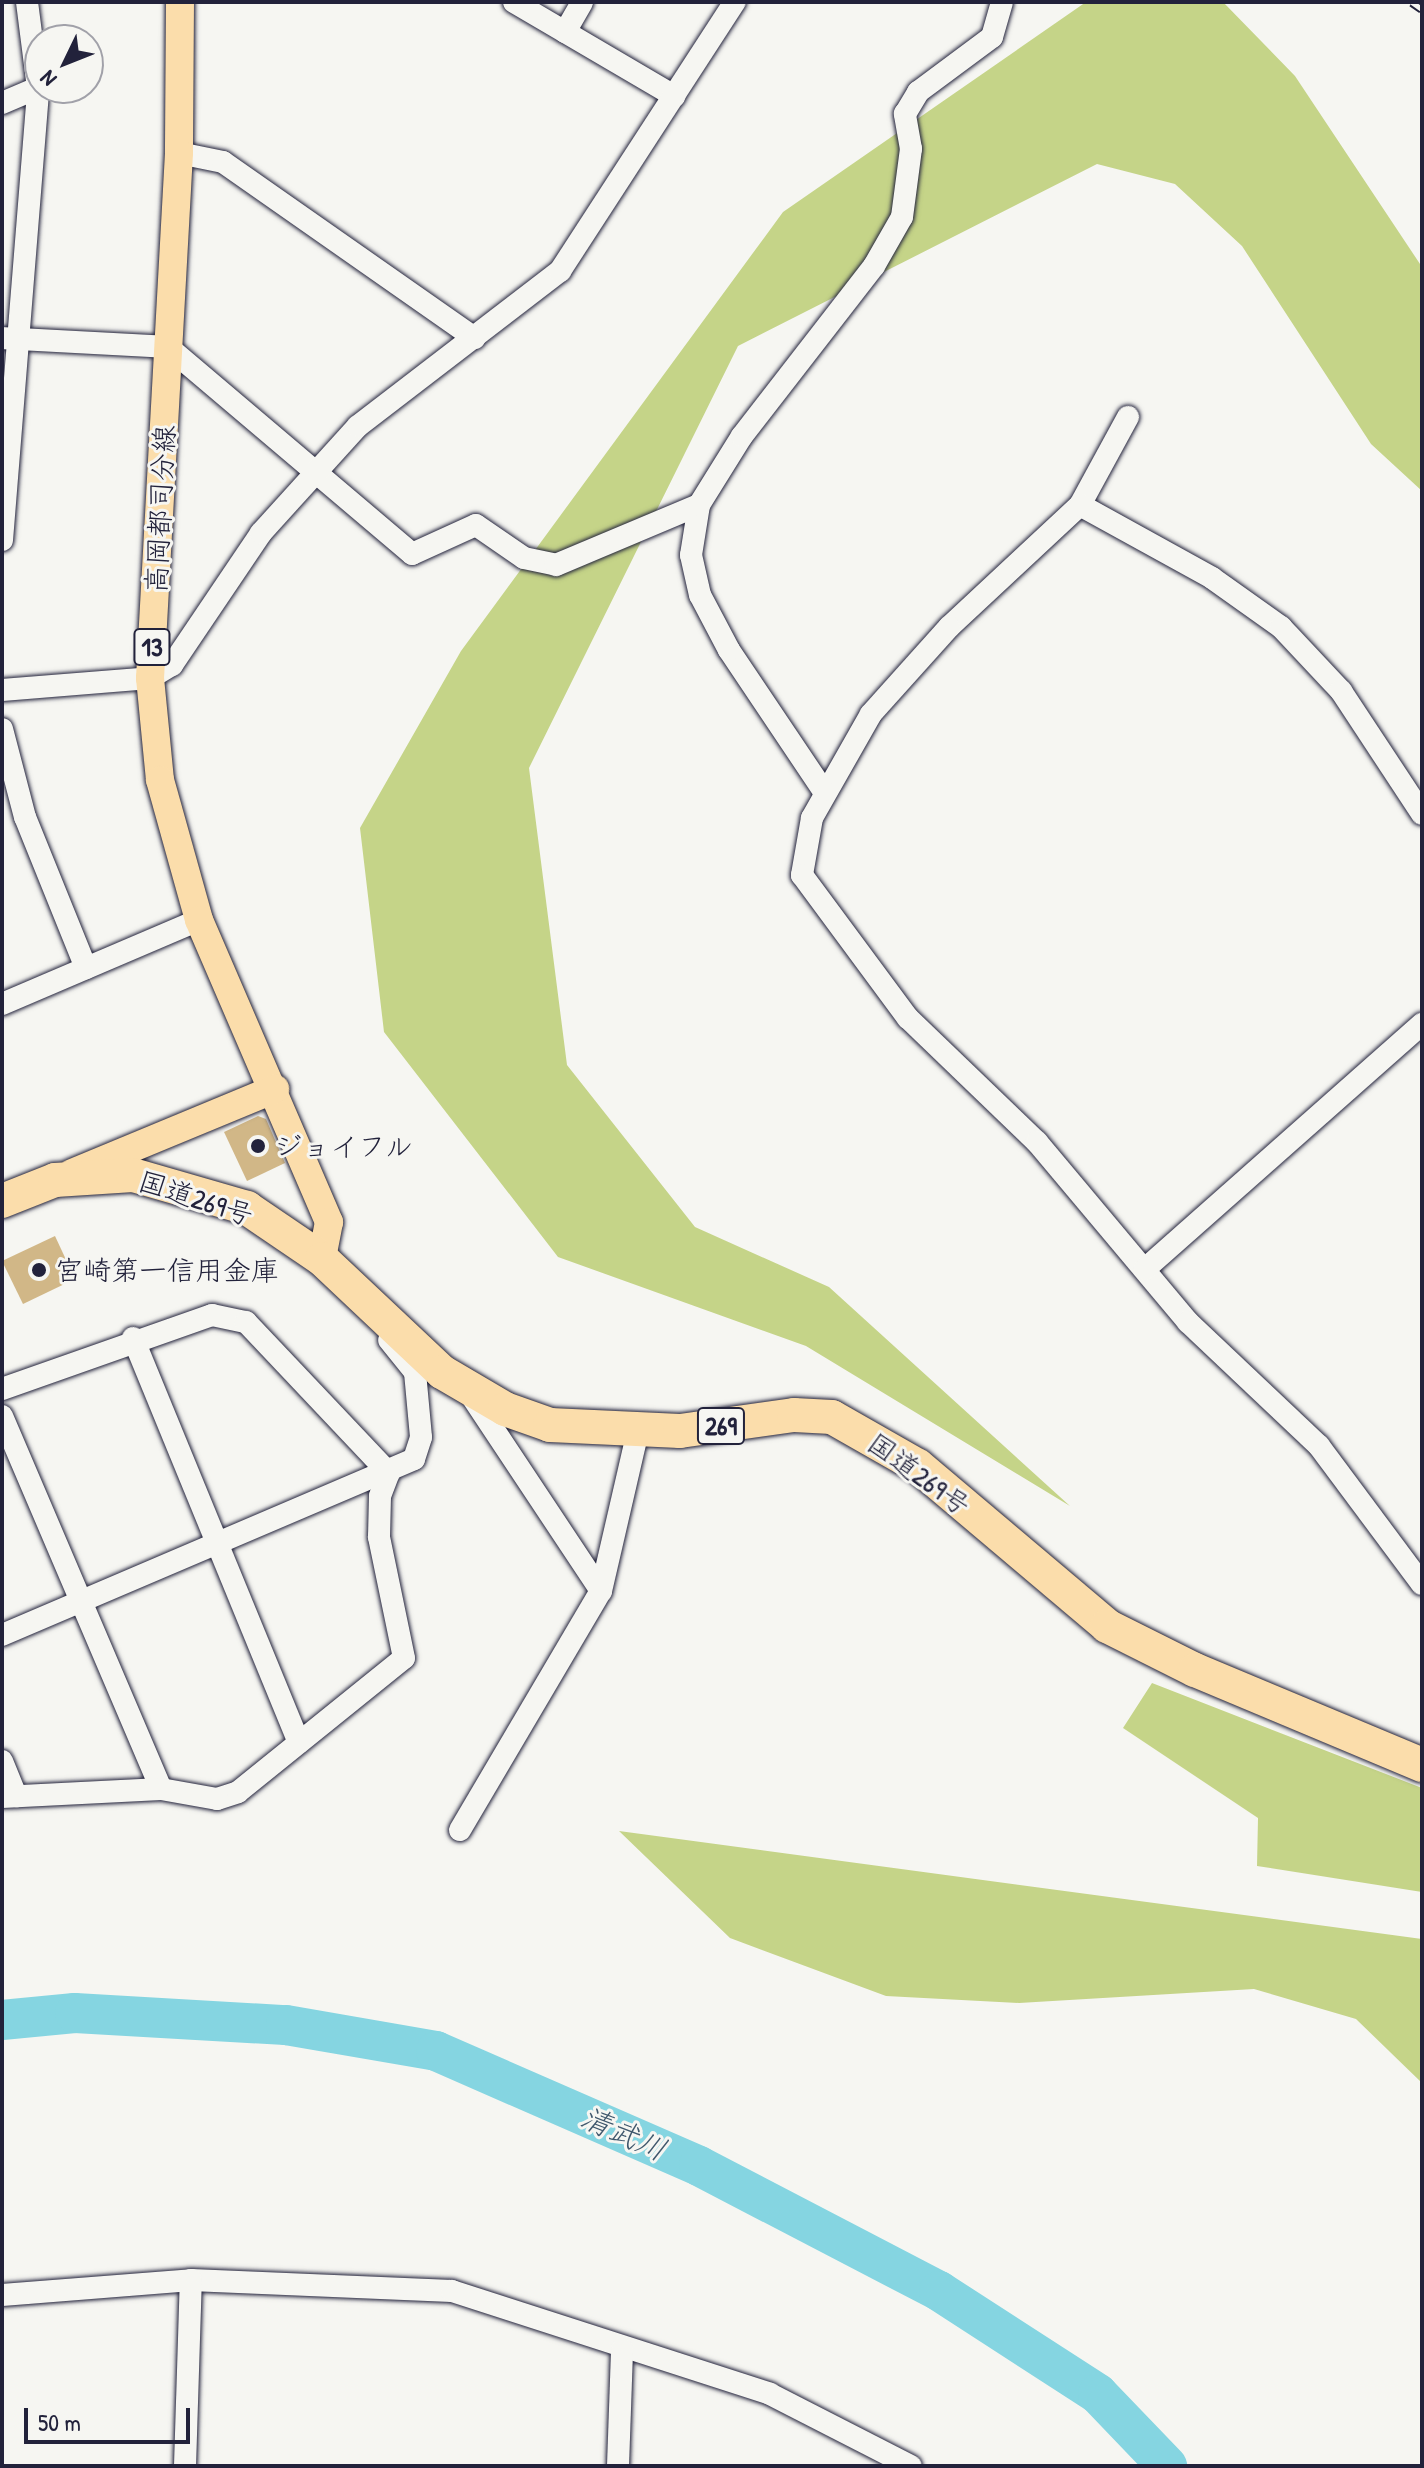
<!DOCTYPE html>
<html>
<head>
<meta charset="utf-8">
<style>
	body { margin:0 }
	#map { position:relative; width:1424px; height:2468px; overflow:hidden; background:#f6f6f2; font-family:"Patrick Hand","Klee One",sans-serif }
	div>[style] { position:absolute }
	.green>* { inset:0; background:#c5d488 }
	.river>* { height:40px; margin:-20px; padding:0 20px; transform-origin:20px; border-radius:20px; background:#85d5e1 }
	.building>* { inset:0; background:#d1b787 }
	.roads { filter:drop-shadow(0 0 2px #22223b) drop-shadow(0 0 2px #22223b) }
	.minor>* { height:22px; margin:-11px; padding:0 11px; transform-origin:11px; border-radius:11px; background:#f6f6f2 }
	.major>* { height:28px; margin:-14px; padding:0 14px; transform-origin:14px; border-radius:14px; background:#fbddab }
	.highway>* { height:34px; margin:-17px; padding:0 17px; transform-origin:17px; border-radius:17px; background:#fbddab }
	.rail>* { height:9px; margin-top:-4.5px; transform-origin:0; background:repeating-linear-gradient(90deg,#f6f6f2 0 18px,#22223b 0 36px); box-sizing:border-box; border-block:2px solid #22223b }
	.dots>* { width:22px; height:22px; translate:-50% -50%; box-sizing:border-box; border:4px solid #f6f6f2; border-radius:50% }
	span { translate:-50% -50%; white-space:nowrap; text-align:center; line-height:1.15; -webkit-text-stroke:6px #f6f6f2; paint-order:stroke }
	.shield-label span { padding:2px 6px; background:#f6f6f2; border:2px solid; border-radius:6px; -webkit-text-stroke-width:0 }
	.shield-label { font-size:26px; color:#22223b; font-weight:700 }
	.street-label { font-size:28px; color:#22223b }
	.poi-label { font-size:28px; color:#22223b }
	.left { translate:0 -50%; text-align:left }
	.water-label { font-size:30px; color:#40586d; font-style:italic }
	.frame { position:absolute; inset:0; border:4px solid #22223b; pointer-events:none }
	.north { position:absolute; left:24px; top:24px; width:80px; height:80px; box-sizing:border-box; background:#f6f6f2; border:2px solid #a1a1a9; border-radius:50%; rotate:227deg; font-size:22px; font-weight:700; line-height:32px; text-align:center; color:#22223b }
	.north::after { content:''; display:block; margin:auto; width:28px; height:36px; background:#22223b; clip-path:polygon(50% 0,100% 100%,50% 72%,0 100%) }
	.scale { position:absolute; left:24px; top:2408px; width:166px; height:36px; box-sizing:border-box; border:4px solid #22223b; border-top:0; padding-left:10px; font-size:24px; line-height:28px; white-space:nowrap; color:#22223b; -webkit-text-stroke:6px #f6f6f2; paint-order:stroke }
</style>
</head>
<body>
<div id="map">
	<div class="green">
		<div style="clip-path:polygon(1086px 2px,1223px 2px,1295px 76px,1422px 267px,1422px 491px,1371px 444px,1242px 246px,1175px 184px,1097px 164px,738px 346px,529px 768px,567px 1065px,695px 1227px,829px 1287px,1070px 1506px,806px 1346px,558px 1257px,384px 1032px,360px 828px,461px 651px,783px 212px)"></div>
		<div style="clip-path:polygon(1152px 1683px,1422px 1788px,1422px 1892px,1257px 1866px,1258px 1818px,1123px 1728px)"></div>
		<div style="clip-path:polygon(619px 1831px,1422px 1939px,1422px 2083px,1356px 2019px,1254px 1989px,1019px 2003px,886px 1996px,730px 1938px)"></div>
	</div>
	<div class="river">
		<div style="left:2px;top:2020px;width:73px;rotate:-5.5deg"></div>
		<div style="left:75px;top:2013px;width:211px;rotate:3.3deg"></div>
		<div style="left:286px;top:2025px;width:152px;rotate:9.8deg"></div>
		<div style="left:436px;top:2051px;width:287px;rotate:23.6deg"></div>
		<div style="left:699px;top:2166px;width:271px;rotate:27.5deg"></div>
		<div style="left:939px;top:2291px;width:189px;rotate:32.9deg"></div>
		<div style="left:1098px;top:2394px;width:100px;rotate:46.2deg"></div>
	</div>
	<div class="building">
		<div style="clip-path:polygon(258px 1116px,266px 1119px,285px 1163px,247px 1181px,224px 1132px)"></div>
		<div style="clip-path:polygon(55px 1236px,75px 1279px,23px 1304px,2px 1261px)"></div>
	</div>
	<div class="roads">
		<div class="minor">
			<div style="left:514px;top:2px;width:186px;rotate:30.4deg"></div>
			<div style="left:565px;top:32px;width:34px;rotate:-60deg"></div>
			<div style="left:2px;top:103px;width:39px;rotate:-23deg"></div>
			<div style="left:179px;top:153px;width:45px;rotate:11.6deg"></div>
			<div style="left:223px;top:162px;width:307px;rotate:35deg"></div>
			<div style="left:2px;top:338px;width:166px;rotate:3.1deg"></div>
			<div style="left:168px;top:347px;width:320px;rotate:40.3deg"></div>
			<div style="left:412px;top:554px;width:70px;rotate:-24.4deg"></div>
			<div style="left:476px;top:525px;width:58px;rotate:34.5deg"></div>
			<div style="left:524px;top:558px;width:33px;rotate:12deg"></div>
			<div style="left:556px;top:565px;width:155px;rotate:-22.8deg"></div>
			<div style="left:1128px;top:417px;width:100px;rotate:118.6deg"></div>
			<div style="left:1080px;top:505px;width:179px;rotate:137deg"></div>
			<div style="left:949px;top:627px;width:117px;rotate:131.9deg"></div>
			<div style="left:871px;top:714px;width:120px;rotate:119.6deg"></div>
			<div style="left:812px;top:818px;width:58px;rotate:100deg"></div>
			<div style="left:802px;top:875px;width:178px;rotate:53.5deg"></div>
			<div style="left:908px;top:1018px;width:179px;rotate:43.9deg"></div>
			<div style="left:1037px;top:1142px;width:235px;rotate:50deg"></div>
			<div style="left:1188px;top:1322px;width:180px;rotate:43.4deg"></div>
			<div style="left:1319px;top:1446px;width:172px;rotate:53.3deg"></div>
			<div style="left:1080px;top:505px;width:151px;rotate:28.9deg"></div>
			<div style="left:1212px;top:578px;width:85px;rotate:35.4deg"></div>
			<div style="left:1281px;top:627px;width:88px;rotate:46.8deg"></div>
			<div style="left:1341px;top:691px;width:147px;rotate:56.6deg"></div>
			<div style="left:2px;top:540px;width:453px;rotate:-85.4deg"></div>
			<div style="left:38px;top:88px;width:87px;rotate:-97.3deg"></div>
			<div style="left:2px;top:690px;width:148px;rotate:-4.6deg"></div>
			<div style="left:150px;top:678px;width:26px;rotate:-31deg"></div>
			<div style="left:172px;top:665px;width:159px;rotate:-56deg"></div>
			<div style="left:261px;top:533px;width:144px;rotate:-47.8deg"></div>
			<div style="left:358px;top:426px;width:255px;rotate:-37.5deg"></div>
			<div style="left:560px;top:271px;width:321px;rotate:-57deg"></div>
			<div style="left:2px;top:729px;width:91px;rotate:75.4deg"></div>
			<div style="left:25px;top:817px;width:163px;rotate:68deg"></div>
			<div style="left:823px;top:790px;width:169px;rotate:-123.9deg"></div>
			<div style="left:729px;top:650px;width:62px;rotate:-117.8deg"></div>
			<div style="left:700px;top:595px;width:41px;rotate:-102.7deg"></div>
			<div style="left:691px;top:555px;width:51px;rotate:-80.9deg"></div>
			<div style="left:699px;top:505px;width:81px;rotate:-58.1deg"></div>
			<div style="left:742px;top:436px;width:215px;rotate:-52.2deg"></div>
			<div style="left:874px;top:266px;width:56px;rotate:-60.3deg"></div>
			<div style="left:902px;top:217px;width:69px;rotate:-82.5deg"></div>
			<div style="left:911px;top:149px;width:36px;rotate:-100deg"></div>
			<div style="left:905px;top:114px;width:26px;rotate:-59deg"></div>
			<div style="left:918px;top:92px;width:92px;rotate:-36.6deg"></div>
			<div style="left:992px;top:37px;width:36px;rotate:-74deg"></div>
			<div style="left:2px;top:1004px;width:214px;rotate:-23.1deg"></div>
			<div style="left:1145px;top:1269px;width:370px;rotate:-41.5deg"></div>
			<div style="left:133px;top:1338px;width:437px;rotate:67.7deg"></div>
			<div style="left:2px;top:1389px;width:223px;rotate:-19.4deg"></div>
			<div style="left:212px;top:1315px;width:35px;rotate:12deg"></div>
			<div style="left:246px;top:1322px;width:208px;rotate:46.6deg"></div>
			<div style="left:2px;top:1416px;width:405px;rotate:66.9deg"></div>
			<div style="left:601px;top:1591px;width:164px;rotate:-77deg"></div>
			<div style="left:2px;top:1635px;width:448px;rotate:-23.1deg"></div>
			<div style="left:414px;top:1459px;width:23px;rotate:-72deg"></div>
			<div style="left:421px;top:1437px;width:65px;rotate:-95.3deg"></div>
			<div style="left:415px;top:1372px;width:41px;rotate:-129.1deg"></div>
			<div style="left:2px;top:1761px;width:38px;rotate:68deg"></div>
			<div style="left:2px;top:1797px;width:159px;rotate:-2.9deg"></div>
			<div style="left:161px;top:1789px;width:57px;rotate:10.1deg"></div>
			<div style="left:217px;top:1799px;width:22px;rotate:-18deg"></div>
			<div style="left:238px;top:1792px;width:213px;rotate:-38.9deg"></div>
			<div style="left:404px;top:1658px;width:124px;rotate:-101.7deg"></div>
			<div style="left:379px;top:1537px;width:41px;rotate:-88.6deg"></div>
			<div style="left:380px;top:1496px;width:25px;rotate:-69deg"></div>
			<div style="left:460px;top:1830px;width:277px;rotate:-59.5deg"></div>
			<div style="left:601px;top:1591px;width:239px;rotate:-123.6deg"></div>
			<div style="left:2px;top:2295px;width:190px;rotate:-4.5deg"></div>
			<div style="left:191px;top:2280px;width:261px;rotate:2.4deg"></div>
			<div style="left:452px;top:2291px;width:334px;rotate:17.9deg"></div>
			<div style="left:770px;top:2394px;width:158px;rotate:27.1deg"></div>
			<div style="left:185px;top:2466px;width:186px;rotate:-88.2deg"></div>
			<div style="left:618px;top:2466px;width:117px;rotate:-88deg"></div>
		</div>
		<div class="major">
			<div style="left:180px;top:2px;width:151px;rotate:90.4deg"></div>
			<div style="left:179px;top:153px;width:526px;rotate:93.16deg"></div>
			<div style="left:150px;top:678px;width:102px;rotate:84.4deg"></div>
			<div style="left:160px;top:780px;width:145px;rotate:74.4deg"></div>
			<div style="left:199px;top:920px;width:329px;rotate:66.7deg"></div>
			<div style="left:329px;top:1222px;width:38px;rotate:101deg"></div>
			<div style="left:72px;top:1173px;width:220px;rotate:-22.5deg"></div>
		</div>
		<div class="highway">
			<div style="left:2px;top:1201px;width:57px;rotate:-21.6deg"></div>
			<div style="left:55px;top:1180px;width:78px;rotate:-3.7deg"></div>
			<div style="left:133px;top:1175px;width:119px;rotate:16.1deg"></div>
			<div style="left:247px;top:1208px;width:91px;rotate:34.2deg"></div>
			<div style="left:322px;top:1259px;width:165px;rotate:43.3deg"></div>
			<div style="left:442px;top:1372px;width:73px;rotate:30.4deg"></div>
			<div style="left:505px;top:1409px;width:48px;rotate:19.6deg"></div>
			<div style="left:550px;top:1425px;width:130px;rotate:2.6deg"></div>
			<div style="left:680px;top:1431px;width:115px;rotate:-8deg"></div>
			<div style="left:794px;top:1415px;width:38px;rotate:3deg"></div>
			<div style="left:832px;top:1417px;width:99px;rotate:29.7deg"></div>
			<div style="left:918px;top:1466px;width:248px;rotate:40.2deg"></div>
			<div style="left:1107px;top:1626px;width:98px;rotate:26.6deg"></div>
			<div style="left:1195px;top:1670px;width:246px;rotate:22.7deg"></div>
		</div>
	</div>
	<div class="rail">
		<div style="left:1412px;top:2px;width:12px;rotate:35deg"></div>
	</div>
	<div class="dots">
		<div style="left:258px;top:1146px;background:#22223b"></div>
		<div style="left:39px;top:1270px;background:#22223b"></div>
	</div>
	<div class="shield-label">
		<span style="left:152px;top:647px">13</span>
		<span style="left:721px;top:1426px">269</span>
	</div>
	<div class="street-label">
		<span style="left:160px;top:509px;rotate:-87deg">高岡都司分線</span>
		<span style="left:196px;top:1198px;rotate:18deg">国道269号</span>
		<span style="left:919px;top:1474px;rotate:36deg">国道269号</span>
	</div>
	<div class="poi-label">
		<span class="left" style="left:274px;top:1146px">ジョイフル</span>
		<span class="left" style="left:55px;top:1270px">宮崎第一信用金庫</span>
	</div>
	<div class="water-label">
		<span style="left:624px;top:2133px;rotate:24deg">清武川</span>
	</div>
	<div class="frame"></div>
	<div class="north">N</div>
	<div class="scale">50 m</div>
</div>
</body>
</html>
